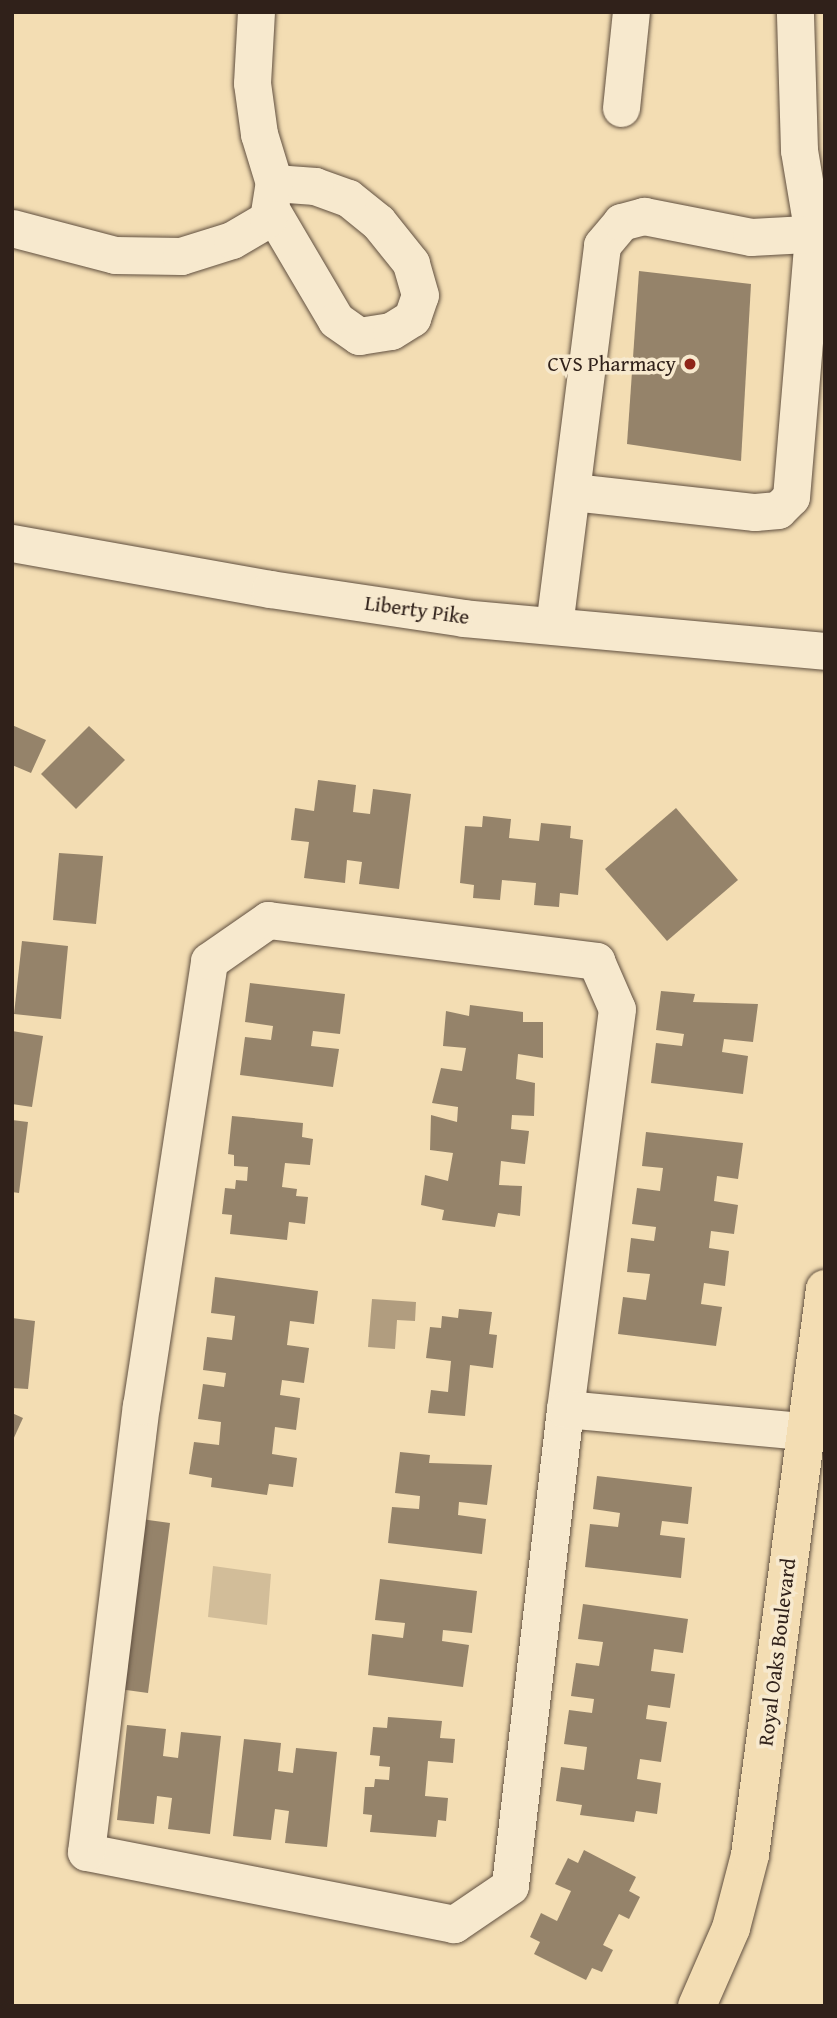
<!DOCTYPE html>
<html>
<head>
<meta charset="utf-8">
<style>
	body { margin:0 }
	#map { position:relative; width:837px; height:2018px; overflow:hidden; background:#f3ddb3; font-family:"Gentium Book Plus",serif }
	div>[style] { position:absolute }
	.green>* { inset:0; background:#d2bd99 }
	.water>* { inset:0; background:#b19d7f }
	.building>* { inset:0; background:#95836a }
	.roads { filter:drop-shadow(0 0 2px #615040) drop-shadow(0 0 2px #615040) }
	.minor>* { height:37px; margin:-18.5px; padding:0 18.5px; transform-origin:18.5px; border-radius:18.5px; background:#f7e9ce }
	.major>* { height:38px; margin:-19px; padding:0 19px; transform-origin:19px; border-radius:19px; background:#f3ddb3 }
	.dots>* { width:19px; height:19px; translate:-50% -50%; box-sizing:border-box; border:4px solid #f7e9ce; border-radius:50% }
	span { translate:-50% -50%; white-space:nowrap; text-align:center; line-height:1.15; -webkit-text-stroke:7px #f7e9ce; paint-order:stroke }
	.poi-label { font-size:21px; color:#30211a }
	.right { translate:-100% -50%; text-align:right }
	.street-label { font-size:21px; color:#30211a }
	.frame { position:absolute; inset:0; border:14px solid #30211a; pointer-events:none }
</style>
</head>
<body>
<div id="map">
	<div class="green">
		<div style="clip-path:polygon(213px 1566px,271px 1574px,267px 1625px,208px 1617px)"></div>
	</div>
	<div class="water">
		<div style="clip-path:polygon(372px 1299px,416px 1302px,415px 1321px,397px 1320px,395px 1349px,368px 1347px)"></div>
	</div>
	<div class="building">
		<div style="clip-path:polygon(639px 271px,751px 284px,741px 461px,627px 444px)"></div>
		<div style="clip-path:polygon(12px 725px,46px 740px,31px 773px,12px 765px)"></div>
		<div style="clip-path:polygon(89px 726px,125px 760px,76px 809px,41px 774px)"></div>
		<div style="clip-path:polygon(318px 780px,356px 785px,353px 812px,370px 814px,373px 789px,411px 794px,399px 889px,359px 884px,362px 862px,347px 860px,345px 883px,304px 878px,309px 842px,291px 840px,295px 808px,314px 811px)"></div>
		<div style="clip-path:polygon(676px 808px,738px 880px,667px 941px,605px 869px)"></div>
		<div style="clip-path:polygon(483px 816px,511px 819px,509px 838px,539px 841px,541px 823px,571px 826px,570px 838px,583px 840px,578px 895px,560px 893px,559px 907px,534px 905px,536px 883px,502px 880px,500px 900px,473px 898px,474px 885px,460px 883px,465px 826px,482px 827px)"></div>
		<div style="clip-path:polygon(59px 853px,103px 856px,96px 924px,53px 920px)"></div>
		<div style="clip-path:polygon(22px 941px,68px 946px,61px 1019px,14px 1014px)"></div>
		<div style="clip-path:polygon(250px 983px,345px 994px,340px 1034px,313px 1031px,311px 1046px,339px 1049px,333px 1087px,240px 1075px,245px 1037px,271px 1040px,273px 1026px,245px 1022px)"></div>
		<div style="clip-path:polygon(661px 991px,695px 994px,693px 1002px,758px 1004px,753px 1042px,724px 1039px,722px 1052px,748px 1056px,743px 1094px,651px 1083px,656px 1043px,682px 1046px,684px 1034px,656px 1030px)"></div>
		<div style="clip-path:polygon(470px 1005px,523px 1012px,523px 1022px,543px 1022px,543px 1058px,518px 1054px,516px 1079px,535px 1083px,534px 1116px,512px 1115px,511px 1129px,529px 1131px,525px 1164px,501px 1161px,499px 1185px,522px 1186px,520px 1216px,498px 1213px,495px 1227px,442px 1220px,444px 1210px,421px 1205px,425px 1175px,448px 1181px,453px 1153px,430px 1150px,431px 1115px,457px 1122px,458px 1107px,432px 1103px,441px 1068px,462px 1071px,466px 1048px,443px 1046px,446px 1011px,469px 1016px)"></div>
		<div style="clip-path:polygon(12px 1031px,43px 1036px,32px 1107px,12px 1104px)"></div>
		<div style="clip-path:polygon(232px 1116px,303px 1123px,302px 1137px,313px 1139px,310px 1165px,285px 1163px,282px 1187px,297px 1189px,296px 1196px,308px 1197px,305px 1224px,289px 1222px,287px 1240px,230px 1234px,232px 1215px,222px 1214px,225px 1188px,235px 1189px,236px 1180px,247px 1181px,248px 1167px,234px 1166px,234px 1155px,228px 1154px)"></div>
		<div style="clip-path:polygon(12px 1120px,28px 1122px,19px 1193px,12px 1192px)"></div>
		<div style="clip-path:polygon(646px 1132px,743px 1143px,738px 1179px,717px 1176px,714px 1201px,738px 1205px,734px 1234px,711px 1231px,709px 1248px,729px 1251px,725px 1286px,704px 1283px,701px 1304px,722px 1307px,716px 1346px,618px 1334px,623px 1297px,646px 1300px,650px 1274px,627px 1272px,631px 1238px,654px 1241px,656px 1227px,632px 1224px,637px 1188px,660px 1191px,663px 1168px,642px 1166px)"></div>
		<div style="clip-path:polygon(215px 1277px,318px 1291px,314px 1324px,290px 1321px,287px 1345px,309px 1348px,304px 1383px,282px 1380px,280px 1395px,300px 1398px,296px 1430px,275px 1427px,272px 1454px,297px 1458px,293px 1487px,269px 1484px,267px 1495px,211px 1487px,212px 1478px,189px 1474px,194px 1442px,219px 1445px,221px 1422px,198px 1419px,203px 1384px,224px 1387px,226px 1373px,203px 1370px,207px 1337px,232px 1340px,235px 1316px,211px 1313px)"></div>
		<div style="clip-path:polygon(459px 1309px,492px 1312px,489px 1334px,497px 1335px,493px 1368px,470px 1365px,465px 1416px,428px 1413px,431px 1390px,448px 1392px,451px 1361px,426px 1358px,430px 1327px,441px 1328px,442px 1316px,458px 1318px)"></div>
		<div style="clip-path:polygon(12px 1318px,35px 1321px,28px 1389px,12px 1388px)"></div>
		<div style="clip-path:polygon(12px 1413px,23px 1418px,12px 1442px)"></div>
		<div style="clip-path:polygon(400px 1452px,430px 1455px,429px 1463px,492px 1465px,487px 1505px,459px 1502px,458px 1515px,486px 1519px,482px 1554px,388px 1543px,392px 1507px,419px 1509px,420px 1496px,395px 1493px)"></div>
		<div style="clip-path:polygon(597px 1476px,692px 1487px,688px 1524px,662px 1521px,660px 1535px,685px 1538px,681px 1578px,585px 1567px,590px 1524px,618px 1527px,620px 1513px,593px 1509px)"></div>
		<div style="clip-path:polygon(141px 1519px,170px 1523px,148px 1693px,119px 1689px)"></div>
		<div style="clip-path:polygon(380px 1579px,477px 1591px,472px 1633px,443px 1630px,442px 1641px,469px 1645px,463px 1687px,368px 1675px,372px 1634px,403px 1638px,405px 1623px,375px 1620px)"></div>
		<div style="clip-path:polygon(583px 1604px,688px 1619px,683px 1653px,654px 1649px,651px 1671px,675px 1674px,670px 1708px,648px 1705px,646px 1719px,667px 1722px,661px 1762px,640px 1759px,637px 1779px,661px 1783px,657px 1814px,636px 1811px,634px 1822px,580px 1815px,582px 1805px,556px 1801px,561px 1767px,584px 1770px,587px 1747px,564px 1744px,569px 1710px,592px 1713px,594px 1699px,571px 1696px,576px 1663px,599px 1666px,603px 1642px,578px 1639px)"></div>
		<div style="clip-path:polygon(388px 1717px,442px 1721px,440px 1738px,455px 1739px,453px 1763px,428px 1761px,425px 1796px,448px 1798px,446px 1821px,438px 1820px,436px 1837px,370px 1832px,372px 1815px,363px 1814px,365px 1787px,374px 1787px,375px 1779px,389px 1780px,390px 1767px,379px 1766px,380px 1756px,370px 1755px,373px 1727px,387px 1728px)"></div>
		<div style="clip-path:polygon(127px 1725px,166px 1729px,163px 1756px,178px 1758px,181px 1732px,221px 1736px,210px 1834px,168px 1829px,172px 1798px,157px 1796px,154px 1824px,117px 1820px)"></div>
		<div style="clip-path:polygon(244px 1739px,281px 1743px,278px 1771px,293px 1773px,296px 1748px,337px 1752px,327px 1847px,285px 1843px,289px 1811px,275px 1809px,271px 1840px,233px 1836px)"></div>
		<div style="clip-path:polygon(584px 1850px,636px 1877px,629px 1891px,640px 1897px,629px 1919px,619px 1914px,603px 1945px,613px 1950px,602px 1972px,592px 1968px,586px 1980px,534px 1954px,540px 1942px,530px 1937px,541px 1913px,557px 1921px,571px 1891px,555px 1884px,568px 1858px,578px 1863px)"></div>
	</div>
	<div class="roads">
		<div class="minor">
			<div style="left:621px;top:108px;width:97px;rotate:-84.1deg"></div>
			<div style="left:273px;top:213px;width:124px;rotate:59.5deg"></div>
			<div style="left:336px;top:320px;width:28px;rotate:35deg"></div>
			<div style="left:359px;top:336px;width:32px;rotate:-9deg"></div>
			<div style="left:391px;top:331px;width:25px;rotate:-32deg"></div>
			<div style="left:412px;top:318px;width:24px;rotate:-71deg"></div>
			<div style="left:420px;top:295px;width:33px;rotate:-106deg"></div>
			<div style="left:411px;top:263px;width:53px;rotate:-128.8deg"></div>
			<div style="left:378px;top:222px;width:38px;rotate:-141deg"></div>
			<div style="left:348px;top:198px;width:35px;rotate:-160deg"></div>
			<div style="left:315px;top:186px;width:41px;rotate:-175.8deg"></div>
			<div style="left:12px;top:228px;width:106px;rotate:14.7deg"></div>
			<div style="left:115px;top:255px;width:66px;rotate:0.9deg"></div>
			<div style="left:181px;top:256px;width:53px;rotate:-17.4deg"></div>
			<div style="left:232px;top:240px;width:42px;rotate:-30.3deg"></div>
			<div style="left:268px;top:219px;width:36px;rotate:-81deg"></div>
			<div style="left:274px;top:183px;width:51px;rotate:-107deg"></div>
			<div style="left:259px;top:134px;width:51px;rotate:-97.8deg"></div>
			<div style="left:252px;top:83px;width:71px;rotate:-86.8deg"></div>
			<div style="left:573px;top:492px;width:183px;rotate:6.3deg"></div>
			<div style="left:755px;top:512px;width:23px;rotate:-5deg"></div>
			<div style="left:778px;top:510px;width:18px;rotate:-45deg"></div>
			<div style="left:791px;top:497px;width:264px;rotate:-85.2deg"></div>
			<div style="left:813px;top:234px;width:85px;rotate:-99.5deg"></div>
			<div style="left:799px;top:150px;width:138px;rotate:-91.7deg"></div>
			<div style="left:12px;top:543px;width:262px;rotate:10.1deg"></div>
			<div style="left:270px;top:589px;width:195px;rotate:8.5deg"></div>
			<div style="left:463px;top:618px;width:364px;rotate:5.2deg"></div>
			<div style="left:554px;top:626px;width:384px;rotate:-82.8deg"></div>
			<div style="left:602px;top:245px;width:30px;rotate:-50deg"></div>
			<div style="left:621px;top:222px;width:24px;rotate:-15deg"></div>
			<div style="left:644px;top:216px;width:109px;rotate:11.1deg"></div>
			<div style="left:751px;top:237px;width:74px;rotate:-3.1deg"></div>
			<div style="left:565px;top:1409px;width:480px;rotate:96.6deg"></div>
			<div style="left:510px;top:1886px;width:68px;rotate:145.8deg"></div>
			<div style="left:454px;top:1924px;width:375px;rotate:-168.9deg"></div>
			<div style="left:86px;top:1852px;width:449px;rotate:-83deg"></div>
			<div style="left:141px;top:1406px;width:450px;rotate:-81.3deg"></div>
			<div style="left:209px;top:961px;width:72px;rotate:-34.8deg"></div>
			<div style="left:268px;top:920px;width:331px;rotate:7.1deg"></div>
			<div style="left:596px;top:961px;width:52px;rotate:66.4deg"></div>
			<div style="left:617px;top:1009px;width:403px;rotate:97.4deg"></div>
			<div style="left:565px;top:1409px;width:261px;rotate:5.3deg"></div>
		</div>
		<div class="major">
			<div style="left:697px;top:2006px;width:85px;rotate:-66.4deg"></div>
			<div style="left:731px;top:1928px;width:75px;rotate:-75.4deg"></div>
			<div style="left:750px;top:1855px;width:571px;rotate:-82.45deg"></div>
		</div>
	</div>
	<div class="dots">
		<div style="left:690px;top:364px;background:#8f2418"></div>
	</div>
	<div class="poi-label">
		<span class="right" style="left:676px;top:364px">CVS Pharmacy</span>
	</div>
	<div class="street-label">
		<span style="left:417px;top:610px;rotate:8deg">Liberty Pike</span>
		<span style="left:777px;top:1652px;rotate:-83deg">Royal Oaks Boulevard</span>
	</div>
	<div class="frame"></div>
</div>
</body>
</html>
